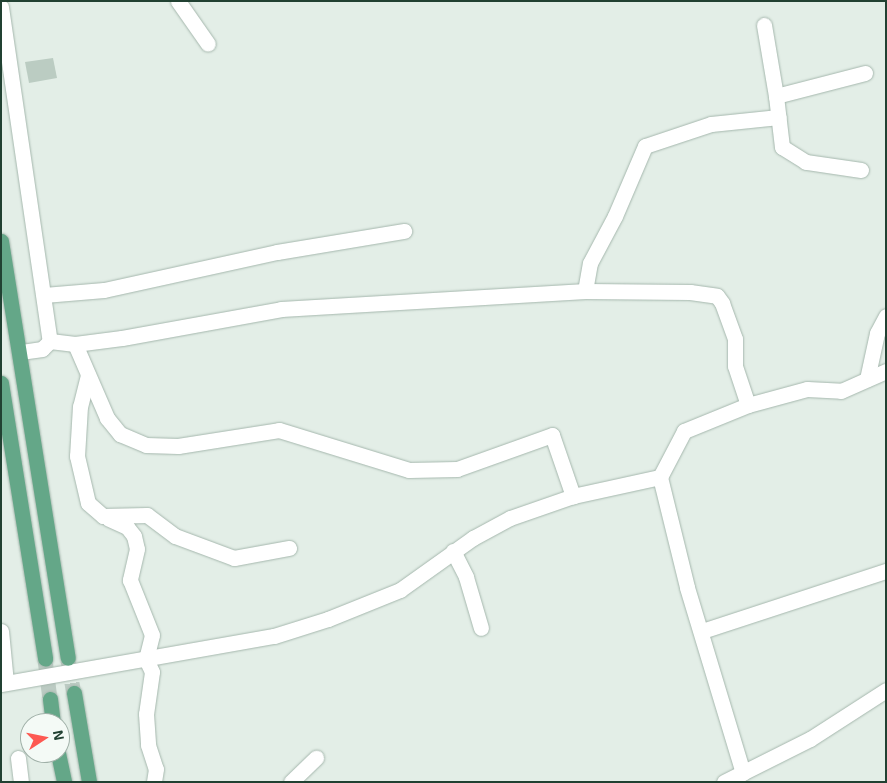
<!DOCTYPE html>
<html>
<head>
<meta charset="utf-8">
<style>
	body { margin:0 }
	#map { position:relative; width:887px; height:783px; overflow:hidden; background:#e3eee7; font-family:"Exo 2",sans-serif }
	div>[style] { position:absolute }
	.building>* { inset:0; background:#bbccc2 }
	.major-tunnel>* { height:15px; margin-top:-7.5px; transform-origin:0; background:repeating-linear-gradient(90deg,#bccbc3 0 15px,transparent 0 23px) }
	.roads { filter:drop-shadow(0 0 1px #a5b7ad) drop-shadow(0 0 1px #a5b7ad) }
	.minor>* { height:15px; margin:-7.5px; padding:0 7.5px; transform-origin:7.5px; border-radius:7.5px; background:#fff }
	.major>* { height:15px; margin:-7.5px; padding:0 7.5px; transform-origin:7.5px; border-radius:7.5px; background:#64a788 }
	span { translate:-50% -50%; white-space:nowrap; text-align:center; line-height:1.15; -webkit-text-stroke:4px #f4faf6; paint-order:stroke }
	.frame { position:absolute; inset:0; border:2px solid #214132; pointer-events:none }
	.north { position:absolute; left:20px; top:713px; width:50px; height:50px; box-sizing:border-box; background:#f4faf6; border:1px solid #a0b0a8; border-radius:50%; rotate:79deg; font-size:14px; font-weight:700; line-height:20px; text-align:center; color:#214132 }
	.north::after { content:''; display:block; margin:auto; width:18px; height:22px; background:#fd5952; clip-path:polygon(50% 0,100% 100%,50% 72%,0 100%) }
</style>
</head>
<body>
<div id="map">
	<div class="building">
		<div style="clip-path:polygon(53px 58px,57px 78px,29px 83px,25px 62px)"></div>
	</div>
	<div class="major-tunnel">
		<div style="left:45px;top:659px;width:40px;rotate:82.9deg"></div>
		<div style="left:68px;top:660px;width:34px;rotate:80deg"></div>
	</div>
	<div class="roads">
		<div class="minor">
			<div style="left:178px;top:1px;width:52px;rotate:55.1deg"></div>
			<div style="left:1px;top:7px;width:338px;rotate:81.7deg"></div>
			<div style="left:50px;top:341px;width:11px;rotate:135deg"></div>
			<div style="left:42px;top:349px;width:22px;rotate:172deg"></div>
			<div style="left:764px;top:25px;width:72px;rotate:80.4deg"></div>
			<div style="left:861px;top:170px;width:56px;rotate:-171.7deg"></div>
			<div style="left:806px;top:162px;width:28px;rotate:-148deg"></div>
			<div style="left:782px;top:147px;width:51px;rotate:-96.7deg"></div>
			<div style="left:776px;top:96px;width:92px;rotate:-14.5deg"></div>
			<div style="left:585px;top:291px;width:28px;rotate:-80deg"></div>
			<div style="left:590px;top:263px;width:53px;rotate:-62deg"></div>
			<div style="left:615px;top:216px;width:76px;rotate:-66.8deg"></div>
			<div style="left:645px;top:146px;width:70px;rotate:-18.4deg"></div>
			<div style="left:711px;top:124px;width:68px;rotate:-5.9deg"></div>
			<div style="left:44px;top:295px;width:60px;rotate:-4.8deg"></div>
			<div style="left:104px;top:290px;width:177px;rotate:-12.4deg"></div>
			<div style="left:277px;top:252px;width:129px;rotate:-9.4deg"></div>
			<div style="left:50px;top:341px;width:25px;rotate:7deg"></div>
			<div style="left:75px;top:344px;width:47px;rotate:-7.3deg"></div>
			<div style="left:122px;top:338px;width:162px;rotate:-10.3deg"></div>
			<div style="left:281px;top:309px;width:305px;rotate:-3.4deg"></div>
			<div style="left:585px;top:291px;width:105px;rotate:0.5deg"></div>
			<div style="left:690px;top:292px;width:27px;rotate:8deg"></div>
			<div style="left:717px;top:296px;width:9px;rotate:54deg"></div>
			<div style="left:722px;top:303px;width:38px;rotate:70deg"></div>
			<div style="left:735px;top:339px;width:27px;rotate:90deg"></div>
			<div style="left:735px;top:366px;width:41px;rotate:71.6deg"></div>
			<div style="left:75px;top:344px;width:81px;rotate:66.6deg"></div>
			<div style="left:107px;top:418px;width:21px;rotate:51deg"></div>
			<div style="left:120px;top:434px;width:28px;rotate:23deg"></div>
			<div style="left:146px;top:445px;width:32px;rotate:2deg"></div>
			<div style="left:178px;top:446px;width:102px;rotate:-9deg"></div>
			<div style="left:279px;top:430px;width:136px;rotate:17.1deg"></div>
			<div style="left:409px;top:470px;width:48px;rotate:-1.2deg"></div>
			<div style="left:457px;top:469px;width:101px;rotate:-19.7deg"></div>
			<div style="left:552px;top:435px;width:65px;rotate:71deg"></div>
			<div style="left:88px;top:375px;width:32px;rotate:104deg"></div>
			<div style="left:80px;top:406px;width:50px;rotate:93.4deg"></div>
			<div style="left:77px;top:456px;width:48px;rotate:76.8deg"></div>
			<div style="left:88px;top:503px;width:20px;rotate:41deg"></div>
			<div style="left:103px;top:516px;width:44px;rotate:-1.3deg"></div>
			<div style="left:147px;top:515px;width:35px;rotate:37deg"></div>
			<div style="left:175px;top:536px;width:63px;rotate:20.4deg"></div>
			<div style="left:234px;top:558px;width:56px;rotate:-10.3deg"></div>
			<div style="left:867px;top:379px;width:47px;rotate:-77.7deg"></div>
			<div style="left:877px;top:333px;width:19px;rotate:-62deg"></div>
			<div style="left:109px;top:519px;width:20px;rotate:24deg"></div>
			<div style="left:127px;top:527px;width:11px;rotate:52deg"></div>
			<div style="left:134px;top:536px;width:13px;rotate:77deg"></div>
			<div style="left:137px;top:549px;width:32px;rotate:103deg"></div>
			<div style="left:130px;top:580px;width:59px;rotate:68.2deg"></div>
			<div style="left:152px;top:635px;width:25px;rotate:104deg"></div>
			<div style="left:146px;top:659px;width:14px;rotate:65deg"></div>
			<div style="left:152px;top:672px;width:42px;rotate:98.1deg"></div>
			<div style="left:146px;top:714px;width:31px;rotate:86deg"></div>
			<div style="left:148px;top:745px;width:25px;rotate:72deg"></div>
			<div style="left:156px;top:769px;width:13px;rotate:99deg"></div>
			<div style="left:453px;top:551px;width:29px;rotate:63deg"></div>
			<div style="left:466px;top:577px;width:53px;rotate:73.6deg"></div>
			<div style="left:1px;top:631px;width:52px;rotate:84.5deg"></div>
			<div style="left:702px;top:631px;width:194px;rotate:-18.1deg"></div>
			<div style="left:1px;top:684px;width:277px;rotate:-10deg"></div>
			<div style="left:274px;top:636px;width:57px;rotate:-17.5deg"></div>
			<div style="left:328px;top:619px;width:78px;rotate:-21.9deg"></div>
			<div style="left:400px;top:590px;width:90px;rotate:-35.5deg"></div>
			<div style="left:473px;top:538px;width:42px;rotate:-28.4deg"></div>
			<div style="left:510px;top:518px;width:67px;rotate:-19.2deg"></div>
			<div style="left:573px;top:496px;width:89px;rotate:-12.3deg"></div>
			<div style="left:18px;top:758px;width:24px;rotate:83deg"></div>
			<div style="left:743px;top:773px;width:194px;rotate:-106.8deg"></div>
			<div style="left:687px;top:587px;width:113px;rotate:-103.8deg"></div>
			<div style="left:660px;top:477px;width:52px;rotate:-62.4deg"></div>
			<div style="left:684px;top:431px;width:69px;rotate:-22.1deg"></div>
			<div style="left:748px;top:405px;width:61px;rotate:-15.2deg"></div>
			<div style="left:807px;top:389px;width:34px;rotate:3deg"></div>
			<div style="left:841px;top:391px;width:49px;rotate:-24deg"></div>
			<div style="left:291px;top:782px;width:35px;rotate:-44deg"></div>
			<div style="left:724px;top:782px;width:96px;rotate:-26.6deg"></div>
			<div style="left:810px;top:739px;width:90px;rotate:-32.8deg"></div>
		</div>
		<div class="major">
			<div style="left:1px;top:241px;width:422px;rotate:80.9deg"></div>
			<div style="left:1px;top:383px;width:279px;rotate:80.9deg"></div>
			<div style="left:74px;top:693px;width:90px;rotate:80.4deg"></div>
			<div style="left:50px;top:699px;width:24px;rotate:83deg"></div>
			<div style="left:58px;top:753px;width:30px;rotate:78deg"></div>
		</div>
	</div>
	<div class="frame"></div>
	<div class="north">N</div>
</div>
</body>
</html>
